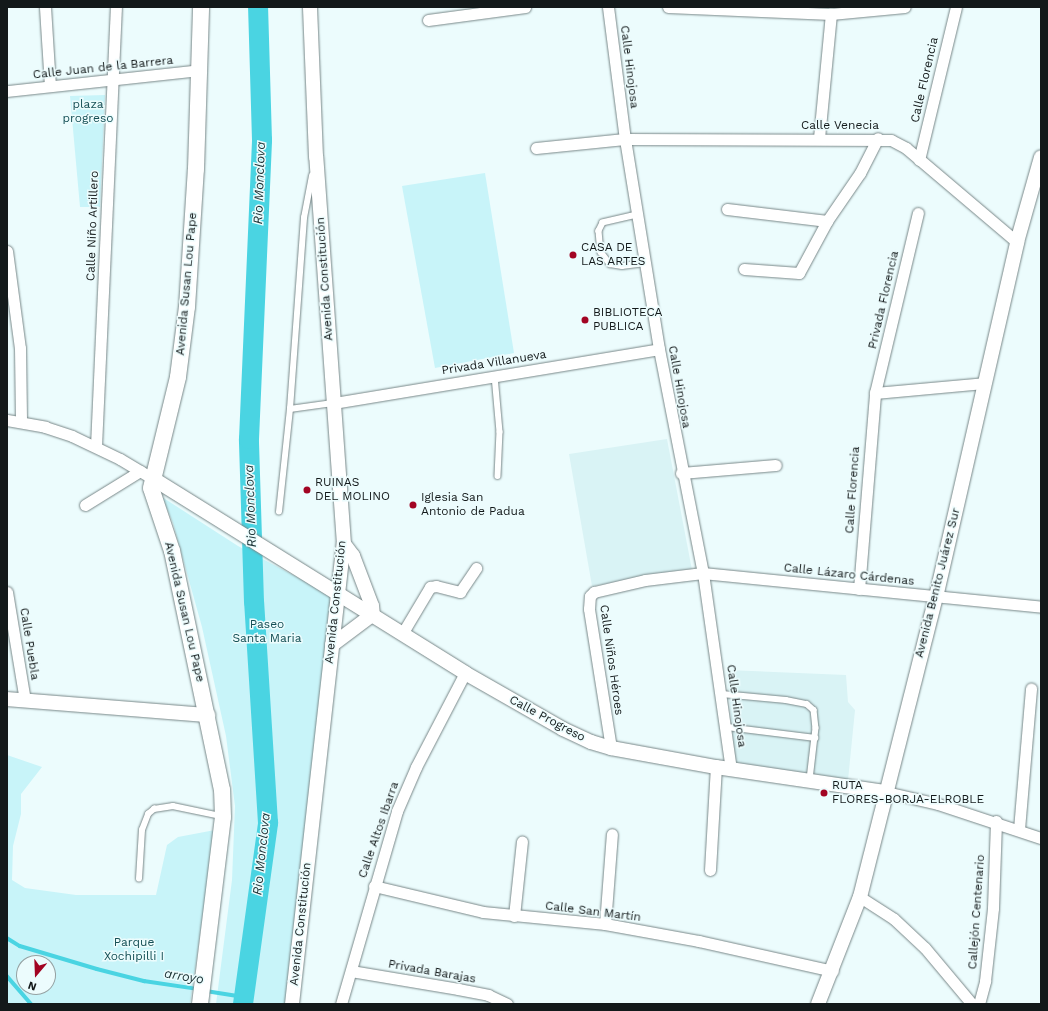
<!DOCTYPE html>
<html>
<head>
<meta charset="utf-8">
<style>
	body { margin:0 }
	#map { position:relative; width:1048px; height:1011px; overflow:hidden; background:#ecfcfd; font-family:"Work Sans",sans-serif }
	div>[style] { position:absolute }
	.built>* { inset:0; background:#d9f3f5 }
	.green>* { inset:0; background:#c8f4f9 }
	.stream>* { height:3.5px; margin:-1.75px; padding:0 1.75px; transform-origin:1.75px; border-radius:1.75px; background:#4ad4e2 }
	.river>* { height:20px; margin:-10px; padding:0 10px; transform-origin:10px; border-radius:10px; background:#4ad4e2 }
	.roads { filter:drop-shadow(0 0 1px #788788) drop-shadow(0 0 1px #788788) }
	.service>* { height:5.5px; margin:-2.75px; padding:0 2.75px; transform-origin:2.75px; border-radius:2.75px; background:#fff }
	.minor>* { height:11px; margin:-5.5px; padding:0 5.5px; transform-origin:5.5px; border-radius:5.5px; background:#fff }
	.tertiary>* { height:14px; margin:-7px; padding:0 7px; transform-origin:7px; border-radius:7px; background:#fff }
	.secondary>* { height:16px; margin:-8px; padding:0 8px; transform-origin:8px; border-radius:8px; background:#fff }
	.dots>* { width:11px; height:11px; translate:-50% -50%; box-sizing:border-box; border:2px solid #ecfcfd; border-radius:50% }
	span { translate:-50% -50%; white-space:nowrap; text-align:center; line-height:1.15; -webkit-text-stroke:3px #ecfcfd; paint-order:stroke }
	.street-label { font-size:12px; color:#13191a }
	.park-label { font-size:12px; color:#144f55 }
	.poi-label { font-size:12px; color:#13191a }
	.left { translate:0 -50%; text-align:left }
	.water-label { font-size:13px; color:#20373a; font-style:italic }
	.frame { position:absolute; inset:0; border:8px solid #13191a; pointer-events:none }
	.north { position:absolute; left:16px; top:955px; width:40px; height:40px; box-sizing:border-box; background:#ecfcfd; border:1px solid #95a1a2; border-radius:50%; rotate:199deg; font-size:11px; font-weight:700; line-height:16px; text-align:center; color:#13191a }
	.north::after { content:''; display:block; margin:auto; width:14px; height:18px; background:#a20423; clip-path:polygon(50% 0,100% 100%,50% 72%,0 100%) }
</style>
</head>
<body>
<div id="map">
	<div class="built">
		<div style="clip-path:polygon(667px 439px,692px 570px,592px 586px,569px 454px)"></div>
		<div style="clip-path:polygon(727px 670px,846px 675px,848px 702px,855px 710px,848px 780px,735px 765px)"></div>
	</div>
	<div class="green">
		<div style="clip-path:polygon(105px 95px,100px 207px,80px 207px,70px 96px)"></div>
		<div style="clip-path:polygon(485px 173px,514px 353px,435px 368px,402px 186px)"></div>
		<div style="clip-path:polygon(162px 497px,238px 546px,331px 595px,289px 1004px,216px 1004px,232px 880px,235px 806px,226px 736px,202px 627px,173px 523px)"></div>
		<div style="clip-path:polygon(evenodd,7px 755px,42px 767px,21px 794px,21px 814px,13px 846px,12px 880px,25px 888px,76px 895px,156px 895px,167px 845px,178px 837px,215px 830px,190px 1004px,7px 1004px,7px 755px,24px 963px,48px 963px,48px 987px,24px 987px,24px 963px)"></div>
	</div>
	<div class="stream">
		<div style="left:7px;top:938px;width:15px;rotate:32deg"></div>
		<div style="left:20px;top:946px;width:80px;rotate:16.6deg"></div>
		<div style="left:97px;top:969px;width:49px;rotate:14.3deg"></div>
		<div style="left:144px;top:981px;width:55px;rotate:8.4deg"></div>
		<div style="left:7px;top:976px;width:37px;rotate:49deg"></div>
		<div style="left:206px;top:991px;width:38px;rotate:9deg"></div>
	</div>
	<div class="river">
		<div style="left:243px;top:1004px;width:183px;rotate:-82.1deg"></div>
		<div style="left:268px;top:823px;width:221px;rotate:-93.6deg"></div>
		<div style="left:254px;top:602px;width:163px;rotate:-91.8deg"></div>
		<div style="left:249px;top:439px;width:299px;rotate:-87.5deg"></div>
		<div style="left:262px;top:140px;width:133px;rotate:-91.7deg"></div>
	</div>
	<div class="roads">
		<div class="service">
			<div style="left:637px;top:215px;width:35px;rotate:167deg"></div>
			<div style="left:603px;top:223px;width:9px;rotate:117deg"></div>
			<div style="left:599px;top:231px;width:21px;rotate:85deg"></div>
			<div style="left:601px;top:252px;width:15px;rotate:53deg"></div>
			<div style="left:610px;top:264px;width:12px;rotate:9deg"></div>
			<div style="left:622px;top:266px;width:23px;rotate:-7deg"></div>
			<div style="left:495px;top:376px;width:56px;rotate:84.9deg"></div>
			<div style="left:500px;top:432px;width:44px;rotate:92.6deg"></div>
			<div style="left:290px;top:409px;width:192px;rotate:-85.8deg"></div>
			<div style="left:304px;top:218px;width:43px;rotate:-79.2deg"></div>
			<div style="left:279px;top:512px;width:104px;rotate:-83.9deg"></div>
			<div style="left:290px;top:409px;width:43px;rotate:-7.9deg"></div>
			<div style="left:722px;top:694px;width:64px;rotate:5.4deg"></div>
			<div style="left:786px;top:700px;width:21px;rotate:11deg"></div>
			<div style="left:807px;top:704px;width:9px;rotate:41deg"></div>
			<div style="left:814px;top:710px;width:18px;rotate:84deg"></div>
			<div style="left:816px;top:728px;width:52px;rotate:96.6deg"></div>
			<div style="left:727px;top:727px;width:89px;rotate:7.1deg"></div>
			<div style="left:139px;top:879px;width:49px;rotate:-86.5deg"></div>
			<div style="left:142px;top:830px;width:17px;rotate:-69deg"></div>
			<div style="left:148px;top:814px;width:8px;rotate:-40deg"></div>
			<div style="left:154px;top:809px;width:19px;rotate:-9deg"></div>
			<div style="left:173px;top:806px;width:49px;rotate:11.8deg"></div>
		</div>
		<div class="minor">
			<div style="left:45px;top:7px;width:79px;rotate:86.4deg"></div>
			<div style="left:608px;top:7px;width:133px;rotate:82.7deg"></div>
			<div style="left:625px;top:139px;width:213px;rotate:80.8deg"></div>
			<div style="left:659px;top:349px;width:228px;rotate:78.9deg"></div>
			<div style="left:703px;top:573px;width:198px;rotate:81.9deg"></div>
			<div style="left:668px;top:7px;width:163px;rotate:2.5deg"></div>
			<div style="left:831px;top:14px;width:74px;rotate:-5.4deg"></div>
			<div style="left:428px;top:20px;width:98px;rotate:-7.6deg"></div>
			<div style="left:7px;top:91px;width:195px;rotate:-6.2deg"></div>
			<div style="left:819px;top:138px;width:125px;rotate:-84.5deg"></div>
			<div style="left:536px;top:148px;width:89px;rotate:-5.8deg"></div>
			<div style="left:625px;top:139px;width:266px;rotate:0.2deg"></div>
			<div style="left:891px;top:140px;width:17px;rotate:28deg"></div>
			<div style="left:906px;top:148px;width:145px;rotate:40.3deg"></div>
			<div style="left:919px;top:160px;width:157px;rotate:-76.4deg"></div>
			<div style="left:727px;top:209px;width:101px;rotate:6.8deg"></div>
			<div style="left:7px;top:251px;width:98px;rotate:82.4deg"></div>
			<div style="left:20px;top:348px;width:74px;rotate:89.2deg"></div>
			<div style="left:744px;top:269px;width:55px;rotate:4.2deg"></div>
			<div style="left:799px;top:273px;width:59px;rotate:-61.7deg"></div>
			<div style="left:827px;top:221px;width:58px;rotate:-55.5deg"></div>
			<div style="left:860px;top:173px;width:39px;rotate:-63deg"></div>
			<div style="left:875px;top:393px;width:109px;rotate:-5.2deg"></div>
			<div style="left:334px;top:403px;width:329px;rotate:-9.4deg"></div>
			<div style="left:7px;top:420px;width:39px;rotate:10deg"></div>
			<div style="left:45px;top:427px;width:28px;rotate:18deg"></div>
			<div style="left:72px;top:436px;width:53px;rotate:25.6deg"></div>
			<div style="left:120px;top:459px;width:37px;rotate:31deg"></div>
			<div style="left:96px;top:446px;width:439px;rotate:-87.4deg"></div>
			<div style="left:681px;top:473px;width:95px;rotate:-4.8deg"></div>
			<div style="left:85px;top:505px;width:65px;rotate:-31.7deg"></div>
			<div style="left:859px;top:589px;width:197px;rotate:-85.3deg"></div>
			<div style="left:875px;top:393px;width:185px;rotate:-76.6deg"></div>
			<div style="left:7px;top:592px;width:110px;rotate:80.6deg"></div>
			<div style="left:402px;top:634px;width:55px;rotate:-59.2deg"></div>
			<div style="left:430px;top:587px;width:6px;rotate:-9deg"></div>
			<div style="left:436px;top:586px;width:25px;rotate:14deg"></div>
			<div style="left:460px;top:592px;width:29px;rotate:-56deg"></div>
			<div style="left:611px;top:748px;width:141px;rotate:-99deg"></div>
			<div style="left:589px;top:609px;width:13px;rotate:-86deg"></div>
			<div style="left:590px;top:596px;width:6px;rotate:-45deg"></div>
			<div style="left:594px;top:592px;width:52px;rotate:-13.2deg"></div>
			<div style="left:645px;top:580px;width:58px;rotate:-6.9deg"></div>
			<div style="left:703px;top:573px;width:340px;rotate:5.7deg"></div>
			<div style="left:886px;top:792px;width:53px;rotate:13deg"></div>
			<div style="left:938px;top:804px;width:108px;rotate:18.3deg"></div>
			<div style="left:1019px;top:829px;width:141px;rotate:-85.1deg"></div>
			<div style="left:710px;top:870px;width:103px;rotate:-86.7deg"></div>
			<div style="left:374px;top:886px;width:112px;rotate:13.4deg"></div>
			<div style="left:483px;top:912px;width:123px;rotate:5.6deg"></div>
			<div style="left:605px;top:924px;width:96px;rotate:10.3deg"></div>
			<div style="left:699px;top:941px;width:137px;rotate:12.6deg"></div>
			<div style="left:860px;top:897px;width:40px;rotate:32.9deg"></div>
			<div style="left:894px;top:919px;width:42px;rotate:43.1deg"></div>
			<div style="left:925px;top:948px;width:73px;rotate:50deg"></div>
			<div style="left:514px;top:916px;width:75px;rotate:-83.9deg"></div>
			<div style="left:605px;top:924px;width:90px;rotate:-85.6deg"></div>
			<div style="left:351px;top:971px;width:109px;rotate:9.5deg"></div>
			<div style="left:458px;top:989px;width:31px;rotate:11deg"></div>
			<div style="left:488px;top:995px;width:21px;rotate:25deg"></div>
			<div style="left:341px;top:1004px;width:201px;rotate:-73.8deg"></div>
			<div style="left:397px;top:811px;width:48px;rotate:-66.6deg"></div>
			<div style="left:416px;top:767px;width:106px;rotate:-62.5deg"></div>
			<div style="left:979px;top:1004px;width:24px;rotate:-75deg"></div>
			<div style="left:985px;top:981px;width:73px;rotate:-83.7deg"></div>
			<div style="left:993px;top:908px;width:87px;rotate:-88deg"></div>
		</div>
		<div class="tertiary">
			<div style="left:152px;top:478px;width:369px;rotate:31.9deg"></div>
			<div style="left:465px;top:673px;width:113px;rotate:29.7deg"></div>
			<div style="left:563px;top:729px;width:31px;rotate:25deg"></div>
			<div style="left:591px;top:742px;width:21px;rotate:17deg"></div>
			<div style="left:611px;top:748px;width:107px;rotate:10.3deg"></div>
			<div style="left:716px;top:767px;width:172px;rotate:8.4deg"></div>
			<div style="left:344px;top:544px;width:15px;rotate:53deg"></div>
			<div style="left:353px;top:556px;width:53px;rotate:69.2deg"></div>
			<div style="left:372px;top:606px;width:9px;rotate:84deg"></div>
			<div style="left:332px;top:645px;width:50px;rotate:-36.9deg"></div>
			<div style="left:7px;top:699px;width:202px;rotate:4.6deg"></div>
			<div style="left:292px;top:1004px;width:463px;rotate:-83.6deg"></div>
			<div style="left:344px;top:544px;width:388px;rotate:-94.1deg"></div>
			<div style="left:316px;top:157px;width:150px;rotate:-92.3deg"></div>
			<div style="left:818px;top:1004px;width:115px;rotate:-68.6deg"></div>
			<div style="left:860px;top:897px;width:309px;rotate:-75.8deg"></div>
			<div style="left:936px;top:597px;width:364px;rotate:-77.1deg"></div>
			<div style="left:1017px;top:242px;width:88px;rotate:-74.2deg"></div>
		</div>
		<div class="secondary">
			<div style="left:200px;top:1004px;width:188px;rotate:-83deg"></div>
			<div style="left:223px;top:817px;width:27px;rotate:-92deg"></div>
			<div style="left:222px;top:790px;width:244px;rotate:-101.8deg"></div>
			<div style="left:172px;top:551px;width:66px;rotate:-108.4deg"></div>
			<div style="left:151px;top:488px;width:114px;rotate:-76.3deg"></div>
			<div style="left:178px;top:377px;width:71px;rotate:-82.7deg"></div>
			<div style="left:187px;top:307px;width:138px;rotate:-86.3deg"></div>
			<div style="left:196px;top:169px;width:162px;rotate:-88.2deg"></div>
		</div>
	</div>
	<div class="dots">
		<div style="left:573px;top:255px;background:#a20423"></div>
		<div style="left:585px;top:320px;background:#a20423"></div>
		<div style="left:307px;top:490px;background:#a20423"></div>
		<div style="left:413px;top:505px;background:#a20423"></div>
		<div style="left:824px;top:793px;background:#a20423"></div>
	</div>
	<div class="street-label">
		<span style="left:629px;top:67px;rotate:83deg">Calle Hinojosa</span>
		<span style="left:103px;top:68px;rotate:-6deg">Calle Juan de la Barrera</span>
		<span style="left:925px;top:80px;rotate:-77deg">Calle Florencia</span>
		<span style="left:840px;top:126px">Calle Venecia</span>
		<span style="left:93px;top:226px;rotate:-88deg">Calle Niño Artillero</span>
		<span style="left:325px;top:279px;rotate:-94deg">Avenida Constitución</span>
		<span style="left:187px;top:284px;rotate:-85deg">Avenida Susan Lou Pape</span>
		<span style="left:884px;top:300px;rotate:-77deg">Privada Florencia</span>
		<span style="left:494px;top:363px;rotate:-9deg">Privada Villanueva</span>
		<span style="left:679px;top:387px;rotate:80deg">Calle Hinojosa</span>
		<span style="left:853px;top:490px;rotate:-86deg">Calle Florencia</span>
		<span style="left:849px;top:575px;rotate:6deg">Calle Lázaro Cárdenas</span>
		<span style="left:938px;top:583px;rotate:-76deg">Avenida Benito Juárez Sur</span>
		<span style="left:336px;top:602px;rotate:-84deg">Avenida Constitución</span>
		<span style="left:184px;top:612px;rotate:77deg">Avenida Susan Lou Pape</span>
		<span style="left:29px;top:644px;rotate:81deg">Calle Puebla</span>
		<span style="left:611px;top:660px;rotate:82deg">Calle Niños Héroes</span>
		<span style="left:736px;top:706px;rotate:82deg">Calle Hinojosa</span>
		<span style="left:547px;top:719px;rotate:28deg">Calle Progreso</span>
		<span style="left:379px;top:830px;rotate:-71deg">Calle Altos Ibarra</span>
		<span style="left:593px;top:912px;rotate:7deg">Calle San Martín</span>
		<span style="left:977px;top:912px;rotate:-86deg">Callejón Centenario</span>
		<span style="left:301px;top:924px;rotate:-84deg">Avenida Constitución</span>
		<span style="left:432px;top:972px;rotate:10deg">Privada Barajas</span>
	</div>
	<div class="park-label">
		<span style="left:88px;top:112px">plaza<br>progreso</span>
		<span style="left:267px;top:632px">Paseo<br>Santa Maria</span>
		<span style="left:134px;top:950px">Parque<br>Xochipilli I</span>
	</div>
	<div class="poi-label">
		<span class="left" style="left:581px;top:255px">CASA DE<br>LAS ARTES</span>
		<span class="left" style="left:593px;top:320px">BIBLIOTECA<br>PUBLICA</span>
		<span class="left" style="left:315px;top:490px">RUINAS<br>DEL MOLINO</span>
		<span class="left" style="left:421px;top:505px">Iglesia San<br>Antonio de Padua</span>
		<span class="left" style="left:832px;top:793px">RUTA<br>FLORES-BORJA-ELROBLE</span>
	</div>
	<div class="water-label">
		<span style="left:260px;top:183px;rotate:-88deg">Rio Monclova</span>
		<span style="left:251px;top:506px;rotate:-92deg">Rio Monclova</span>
		<span style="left:262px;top:854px;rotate:-84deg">Rio Monclova</span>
		<span style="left:184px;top:977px;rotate:9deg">arroyo</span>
	</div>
	<div class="frame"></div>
	<div class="north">N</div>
</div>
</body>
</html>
